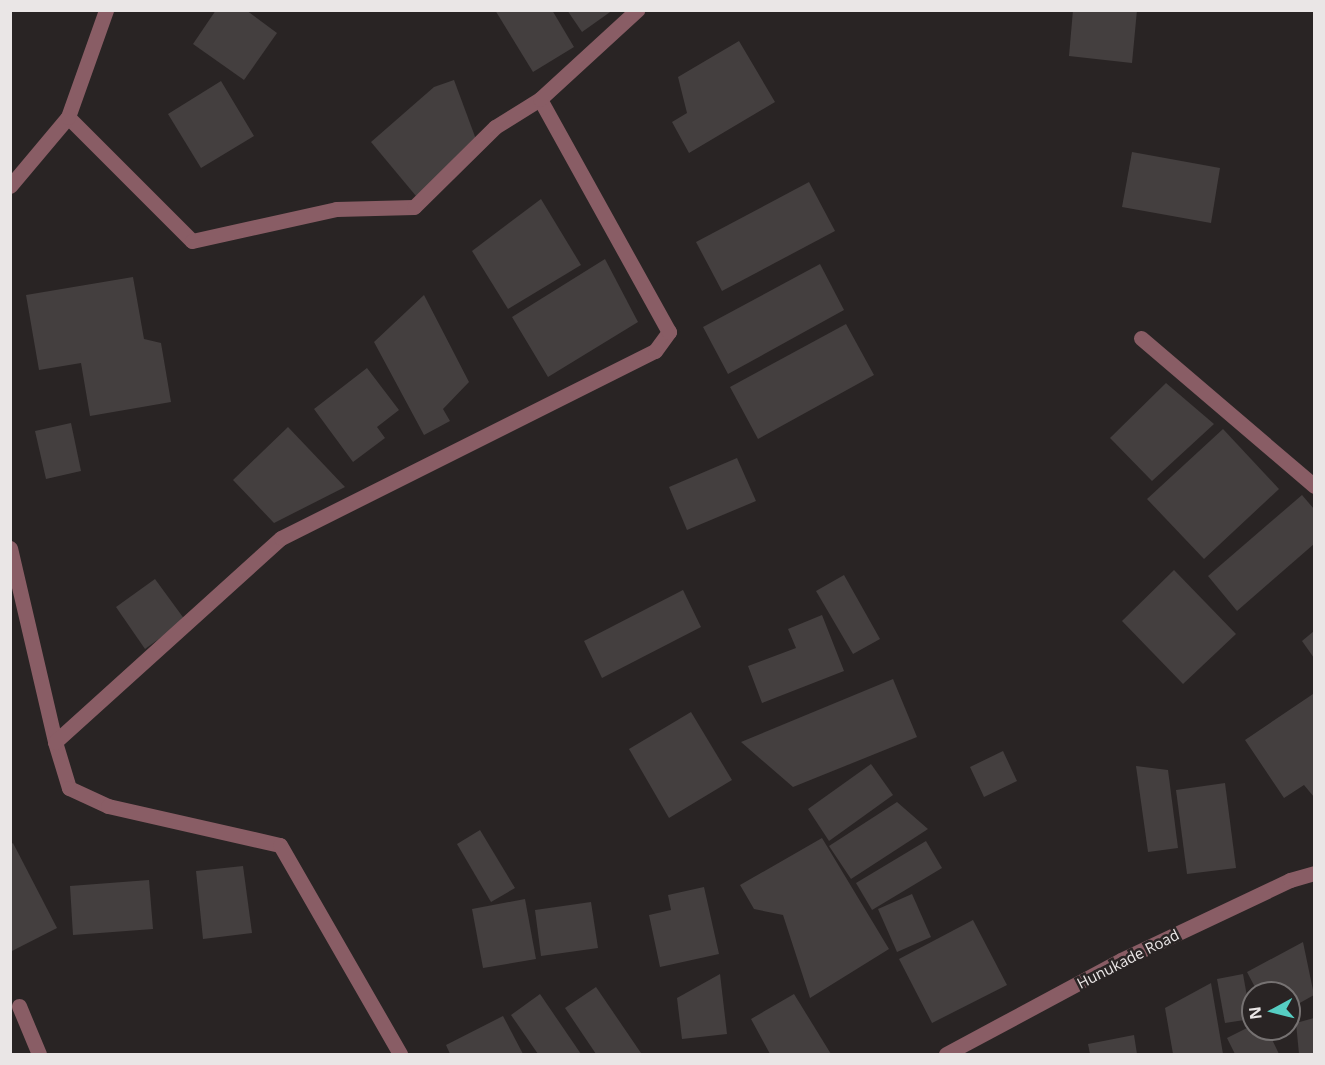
<!DOCTYPE html>
<html>
<head>
<meta charset="utf-8">
<style>
	body { margin:0 }
	#map { position:relative; width:1325px; height:1065px; overflow:hidden; background:#292424; font-family:"Open Sans",sans-serif }
	div>[style] { position:absolute }
	.building>* { inset:0; background:#443f3f }
	.street>* { height:15px; margin:-7.5px; padding:0 7.5px; transform-origin:7.5px; border-radius:7.5px; background:#895d65 }
	span { translate:-50% -50%; white-space:nowrap; text-align:center; line-height:1.15; -webkit-text-stroke:5px #292424; paint-order:stroke }
	.street-label { font-size:15px; color:#eae6e6 }
	.frame { position:absolute; inset:0; border:12px solid #eae6e6; pointer-events:none }
	.north { position:absolute; left:1241px; top:981px; width:60px; height:60px; box-sizing:border-box; background:#292424; border:2px solid #767272; border-radius:50%; rotate:263deg; font-size:16px; font-weight:700; line-height:24px; text-align:center; color:#eae6e6 }
	.north::after { content:''; display:block; margin:auto; width:21px; height:27px; background:#56cec3; clip-path:polygon(50% 0,100% 100%,50% 72%,0 100%) }
</style>
</head>
<body>
<div id="map">
	<div class="building">
		<div style="clip-path:polygon(216px 10px,246px 10px,277px 33px,244px 80px,193px 44px)"></div>
		<div style="clip-path:polygon(495px 10px,552px 10px,574px 47px,533px 72px)"></div>
		<div style="clip-path:polygon(567px 10px,613px 10px,582px 32px)"></div>
		<div style="clip-path:polygon(1073px 10px,1137px 10px,1132px 63px,1069px 56px)"></div>
		<div style="clip-path:polygon(739px 41px,775px 102px,689px 153px,672px 122px,687px 113px,678px 77px)"></div>
		<div style="clip-path:polygon(454px 80px,477px 142px,416px 196px,371px 142px,434px 87px)"></div>
		<div style="clip-path:polygon(221px 81px,254px 136px,201px 168px,168px 114px)"></div>
		<div style="clip-path:polygon(1132px 152px,1220px 168px,1211px 223px,1122px 207px)"></div>
		<div style="clip-path:polygon(809px 182px,835px 231px,722px 291px,696px 242px)"></div>
		<div style="clip-path:polygon(541px 199px,581px 265px,508px 309px,472px 251px)"></div>
		<div style="clip-path:polygon(605px 259px,638px 322px,548px 377px,512px 317px)"></div>
		<div style="clip-path:polygon(820px 264px,844px 310px,728px 374px,703px 327px)"></div>
		<div style="clip-path:polygon(133px 277px,144px 339px,161px 343px,171px 402px,90px 416px,81px 363px,39px 370px,26px 295px)"></div>
		<div style="clip-path:polygon(424px 295px,469px 382px,443px 409px,450px 421px,424px 435px,374px 342px)"></div>
		<div style="clip-path:polygon(846px 324px,874px 375px,758px 439px,730px 387px)"></div>
		<div style="clip-path:polygon(367px 368px,399px 410px,377px 427px,385px 438px,353px 462px,314px 409px)"></div>
		<div style="clip-path:polygon(1166px 383px,1214px 424px,1152px 481px,1110px 438px)"></div>
		<div style="clip-path:polygon(71px 423px,81px 471px,46px 479px,35px 431px)"></div>
		<div style="clip-path:polygon(288px 427px,345px 487px,274px 523px,233px 480px)"></div>
		<div style="clip-path:polygon(1223px 429px,1279px 489px,1204px 559px,1147px 499px)"></div>
		<div style="clip-path:polygon(737px 458px,756px 501px,687px 530px,669px 487px)"></div>
		<div style="clip-path:polygon(1302px 495px,1314px 509px,1314px 544px,1237px 611px,1208px 576px)"></div>
		<div style="clip-path:polygon(1174px 570px,1236px 634px,1183px 684px,1122px 621px)"></div>
		<div style="clip-path:polygon(844px 575px,880px 639px,853px 654px,816px 591px)"></div>
		<div style="clip-path:polygon(155px 579px,185px 620px,145px 649px,116px 607px)"></div>
		<div style="clip-path:polygon(683px 590px,701px 627px,602px 678px,584px 641px)"></div>
		<div style="clip-path:polygon(822px 615px,844px 671px,762px 703px,748px 666px,796px 648px,788px 629px)"></div>
		<div style="clip-path:polygon(1314px 631px,1314px 658px,1302px 641px)"></div>
		<div style="clip-path:polygon(893px 679px,917px 737px,793px 787px,741px 742px)"></div>
		<div style="clip-path:polygon(1313px 694px,1314px 797px,1304px 785px,1284px 798px,1245px 740px)"></div>
		<div style="clip-path:polygon(691px 712px,732px 780px,669px 818px,629px 749px)"></div>
		<div style="clip-path:polygon(1003px 751px,1017px 781px,984px 797px,970px 767px)"></div>
		<div style="clip-path:polygon(871px 764px,893px 795px,829px 841px,808px 809px)"></div>
		<div style="clip-path:polygon(1136px 766px,1168px 770px,1178px 848px,1148px 852px)"></div>
		<div style="clip-path:polygon(1225px 783px,1236px 868px,1187px 874px,1176px 790px)"></div>
		<div style="clip-path:polygon(897px 802px,928px 829px,851px 879px,829px 846px)"></div>
		<div style="clip-path:polygon(480px 830px,515px 888px,491px 902px,457px 844px)"></div>
		<div style="clip-path:polygon(822px 838px,889px 949px,810px 998px,783px 915px,754px 909px,740px 885px)"></div>
		<div style="clip-path:polygon(926px 841px,942px 868px,872px 910px,856px 883px)"></div>
		<div style="clip-path:polygon(13px 843px,57px 928px,10px 952px,10px 845px)"></div>
		<div style="clip-path:polygon(243px 866px,252px 933px,203px 939px,196px 871px)"></div>
		<div style="clip-path:polygon(149px 880px,153px 929px,73px 935px,70px 886px)"></div>
		<div style="clip-path:polygon(704px 887px,719px 954px,660px 967px,649px 915px,671px 910px,668px 895px)"></div>
		<div style="clip-path:polygon(912px 894px,931px 937px,897px 952px,878px 909px)"></div>
		<div style="clip-path:polygon(525px 899px,536px 959px,483px 968px,472px 909px)"></div>
		<div style="clip-path:polygon(591px 902px,598px 948px,541px 956px,535px 910px)"></div>
		<div style="clip-path:polygon(973px 920px,1007px 985px,932px 1023px,899px 959px)"></div>
		<div style="clip-path:polygon(1303px 942px,1314px 995px,1289px 1009px,1289px 993px,1258px 993px,1247px 972px)"></div>
		<div style="clip-path:polygon(720px 974px,727px 1034px,682px 1039px,677px 998px)"></div>
		<div style="clip-path:polygon(1243px 974px,1251px 1019px,1225px 1023px,1217px 979px)"></div>
		<div style="clip-path:polygon(1211px 983px,1223px 1054px,1173px 1054px,1165px 1008px)"></div>
		<div style="clip-path:polygon(596px 987px,641px 1053px,639px 1054px,596px 1054px,565px 1008px)"></div>
		<div style="clip-path:polygon(540px 994px,581px 1054px,538px 1054px,511px 1015px)"></div>
		<div style="clip-path:polygon(794px 994px,831px 1054px,770px 1054px,751px 1019px)"></div>
		<div style="clip-path:polygon(503px 1016px,523px 1054px,450px 1054px,446px 1045px)"></div>
		<div style="clip-path:polygon(1314px 1018px,1314px 1054px,1299px 1054px,1296px 1023px)"></div>
		<div style="clip-path:polygon(1253px 1025px,1253px 1029px,1267px 1029px,1279px 1054px,1235px 1054px,1227px 1038px)"></div>
		<div style="clip-path:polygon(1134px 1035px,1137px 1054px,1090px 1054px,1088px 1044px)"></div>
	</div>
	<div class="street">
		<div style="left:68px;top:117px;width:175px;rotate:45deg"></div>
		<div style="left:192px;top:241px;width:148px;rotate:-12.5deg"></div>
		<div style="left:336px;top:209px;width:78px;rotate:-1.5deg"></div>
		<div style="left:414px;top:207px;width:114px;rotate:-44.6deg"></div>
		<div style="left:495px;top:127px;width:53px;rotate:-31.9deg"></div>
		<div style="left:10px;top:186px;width:90px;rotate:-50deg"></div>
		<div style="left:68px;top:117px;width:114px;rotate:-70.4deg"></div>
		<div style="left:1141px;top:338px;width:228px;rotate:40.5deg"></div>
		<div style="left:10px;top:548px;width:199px;rotate:76.9deg"></div>
		<div style="left:55px;top:742px;width:48px;rotate:73.1deg"></div>
		<div style="left:69px;top:788px;width:43px;rotate:24.8deg"></div>
		<div style="left:108px;top:806px;width:176px;rotate:12.8deg"></div>
		<div style="left:280px;top:845px;width:241px;rotate:60.1deg"></div>
		<div style="left:55px;top:742px;width:304px;rotate:-42.1deg"></div>
		<div style="left:281px;top:538px;width:418px;rotate:-26.6deg"></div>
		<div style="left:655px;top:351px;width:24px;rotate:-54deg"></div>
		<div style="left:669px;top:332px;width:266px;rotate:-119deg"></div>
		<div style="left:540px;top:99px;width:132px;rotate:-42.5deg"></div>
		<div style="left:19px;top:1006px;width:52px;rotate:67.4deg"></div>
		<div style="left:946px;top:1054px;width:199px;rotate:-28.2deg"></div>
		<div style="left:1121px;top:960px;width:187px;rotate:-25.3deg"></div>
		<div style="left:1290px;top:880px;width:25px;rotate:-16deg"></div>
	</div>
	<div class="street-label">
		<span style="left:1128px;top:959px;rotate:-27deg">Hunukade Road</span>
	</div>
	<div class="frame"></div>
	<div class="north">N</div>
</div>
</body>
</html>
